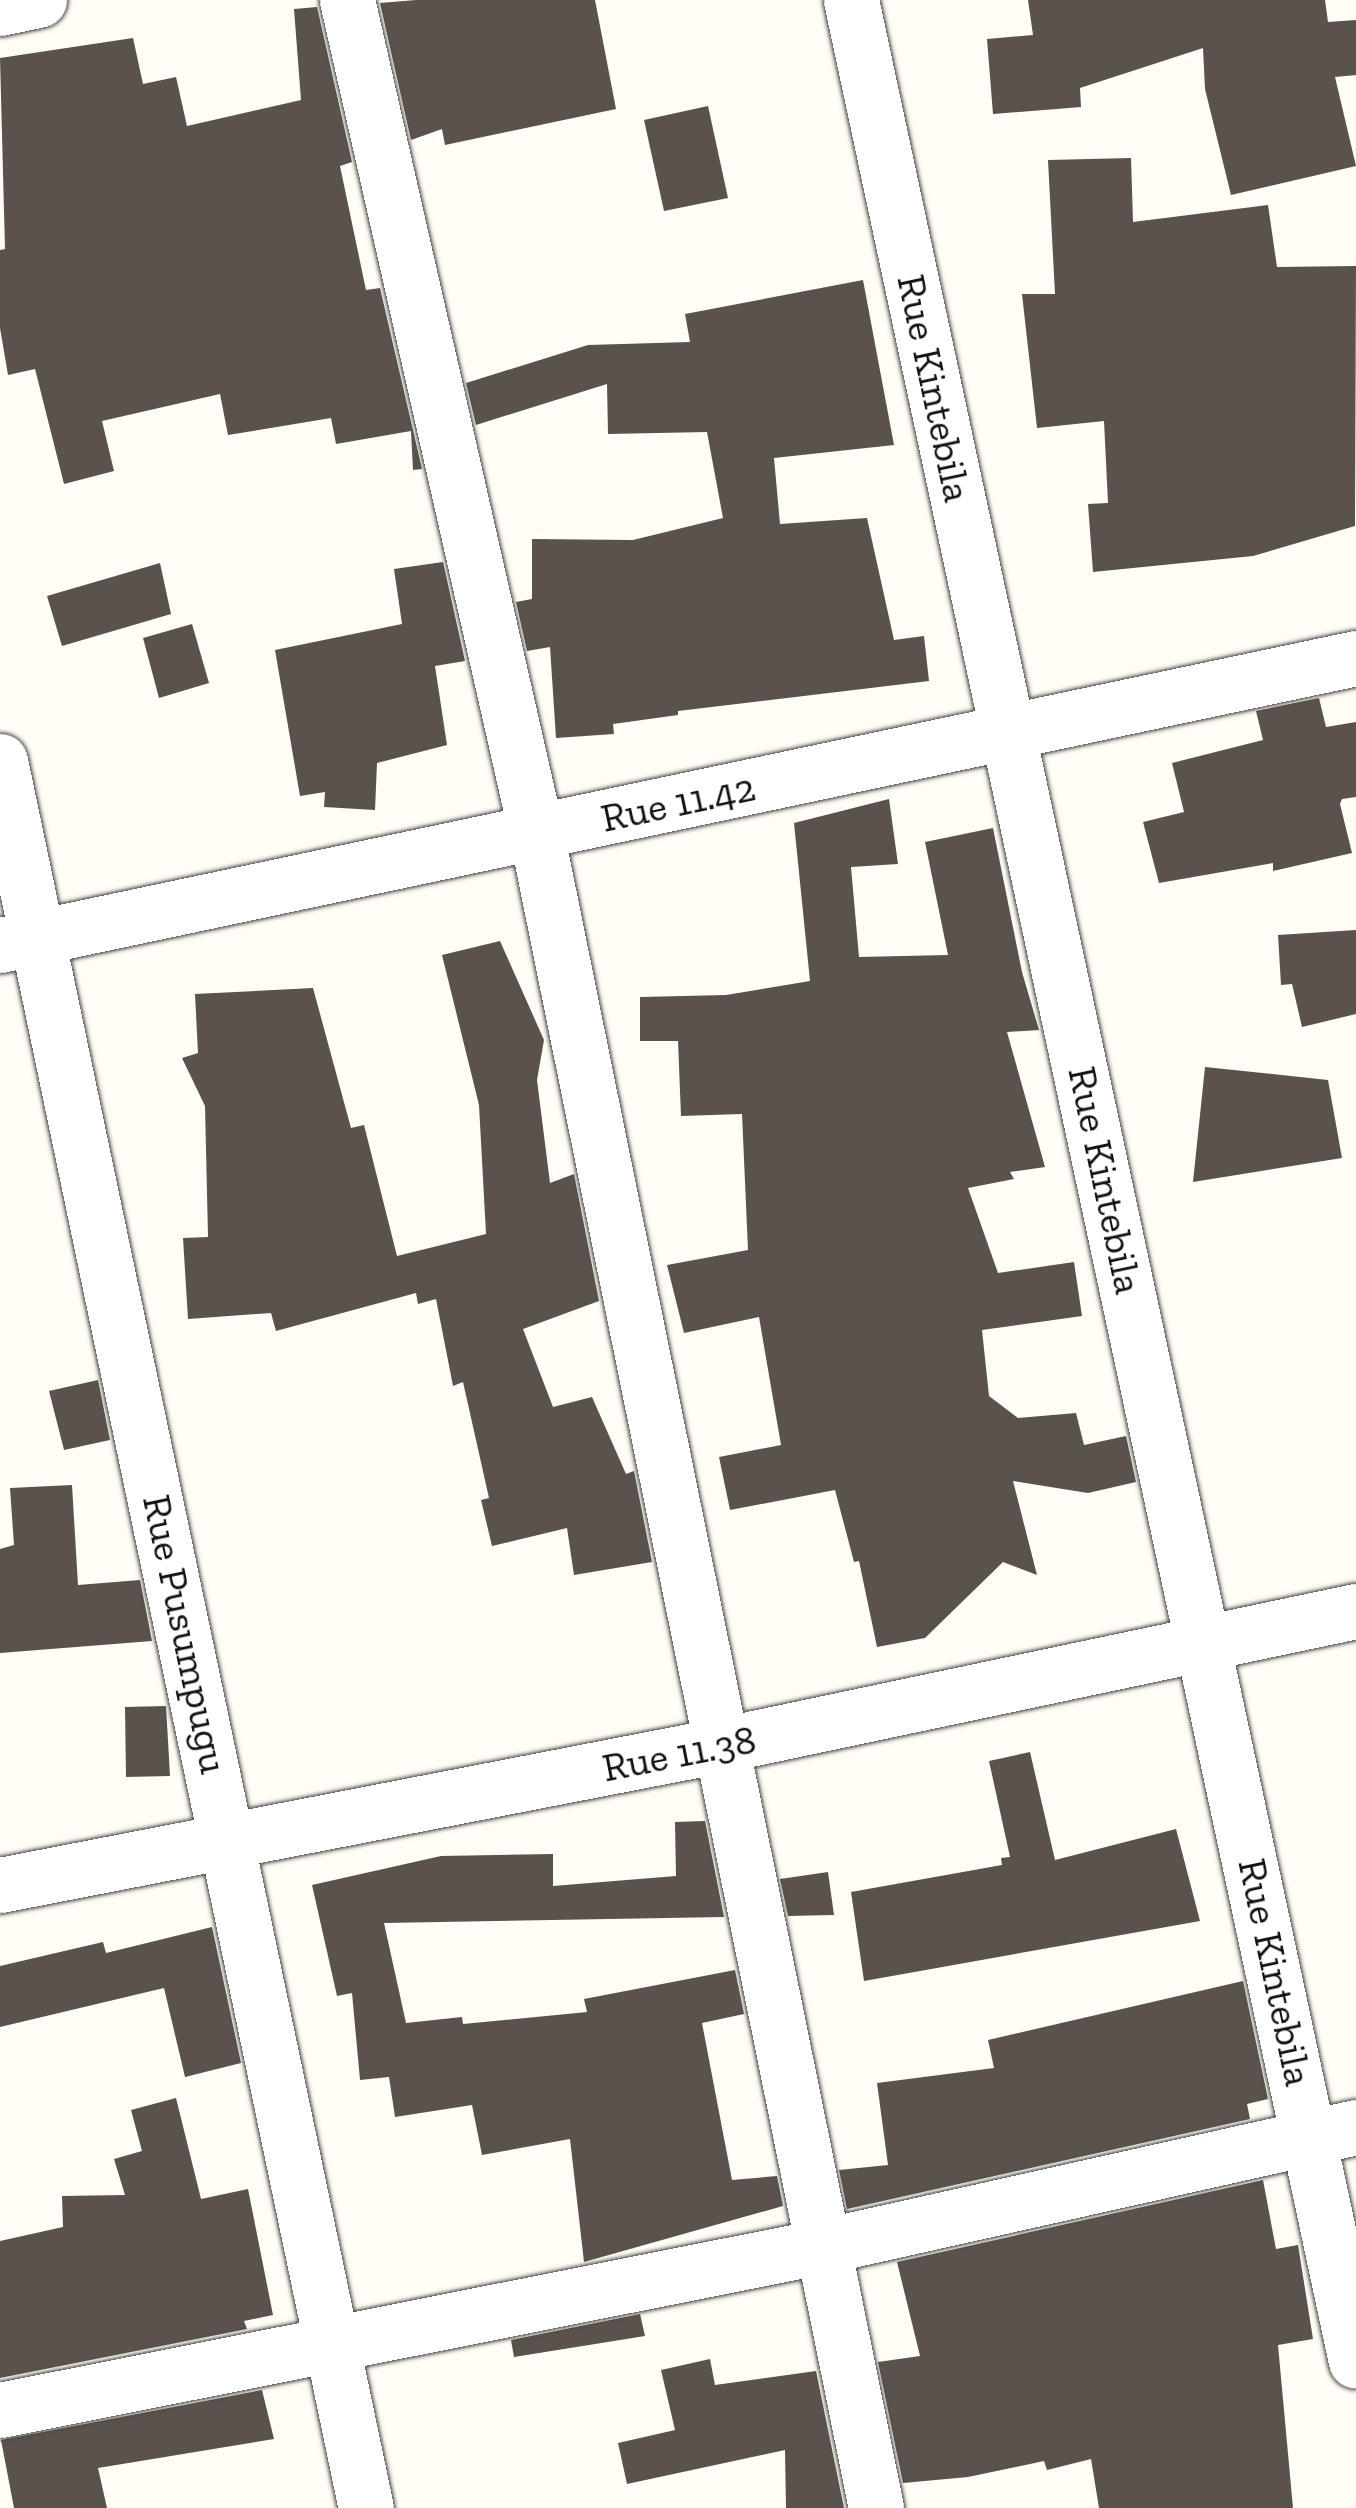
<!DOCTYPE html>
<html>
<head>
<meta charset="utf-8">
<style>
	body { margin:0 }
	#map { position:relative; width:1356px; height:2508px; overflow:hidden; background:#fffdf5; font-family:"Zilla Slab",serif }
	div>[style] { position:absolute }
	.building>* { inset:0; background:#5a524d }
	.roads { filter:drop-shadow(0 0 2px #444) drop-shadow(0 0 2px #444) }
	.minor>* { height:55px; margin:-27.5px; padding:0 27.5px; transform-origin:27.5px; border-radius:27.5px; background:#fff }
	span { translate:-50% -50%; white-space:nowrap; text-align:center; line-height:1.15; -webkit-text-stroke:10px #fff; paint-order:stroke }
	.street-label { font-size:40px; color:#111 }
</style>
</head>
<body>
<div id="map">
	<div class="building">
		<div style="clip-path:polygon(416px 0,595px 0,616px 109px,445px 145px,442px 129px,411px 140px,380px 3px)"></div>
		<div style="clip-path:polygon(1028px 0,1325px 0,1328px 22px,1356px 20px,1356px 75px,1335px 77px,1356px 166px,1231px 195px,1205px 89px,1203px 48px,1080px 88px,1081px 107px,993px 114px,987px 39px,1033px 35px)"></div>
		<div style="clip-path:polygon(317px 7px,352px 162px,340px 166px,366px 290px,380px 288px,422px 469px,413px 470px,411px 431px,336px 444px,331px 418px,228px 435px,220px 394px,102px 421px,114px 471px,64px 484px,35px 369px,8px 375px,0 328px,0 250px,5px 249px,0 58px,133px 38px,143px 84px,176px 77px,187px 126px,301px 100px,294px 9px)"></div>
		<div style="clip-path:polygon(708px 106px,728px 198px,664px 211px,644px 120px)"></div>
		<div style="clip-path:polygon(1131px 158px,1133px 222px,1268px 205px,1277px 267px,1356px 266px,1355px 526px,1253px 556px,1093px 572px,1088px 504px,1108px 503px,1104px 421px,1037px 428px,1022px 294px,1055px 294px,1048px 160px)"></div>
		<div style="clip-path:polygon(863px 280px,894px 445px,774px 458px,780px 524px,867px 518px,894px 640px,924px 636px,929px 681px,678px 711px,678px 715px,613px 724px,614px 734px,556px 738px,550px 647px,527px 651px,516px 602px,532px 599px,532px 539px,633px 540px,723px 518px,707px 432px,608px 434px,607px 384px,476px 425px,466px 383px,588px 345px,690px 342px,685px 314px)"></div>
		<div style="clip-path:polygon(443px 562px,465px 661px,435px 666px,447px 745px,377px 763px,375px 810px,324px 807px,325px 792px,300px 796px,275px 650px,402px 624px,394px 569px)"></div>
		<div style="clip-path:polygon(160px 563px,171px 614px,62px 646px,47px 596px)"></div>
		<div style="clip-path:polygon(192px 624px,209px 683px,159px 698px,143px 638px)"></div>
		<div style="clip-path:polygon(1319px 698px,1326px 727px,1356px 722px,1356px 797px,1342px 799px,1340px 804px,1352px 853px,1273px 871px,1273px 863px,1159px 883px,1143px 822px,1184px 812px,1172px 763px,1263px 740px,1256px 711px)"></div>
		<div style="clip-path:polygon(889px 799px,898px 864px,851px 867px,859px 957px,948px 955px,925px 842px,993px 828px,1022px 972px,1039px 1030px,1007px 1032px,1045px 1167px,1010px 1172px,1014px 1179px,968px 1188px,998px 1273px,1074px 1262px,1082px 1316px,982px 1330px,989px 1396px,1018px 1418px,1076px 1413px,1084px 1445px,1126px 1436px,1136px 1482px,1088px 1493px,1013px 1481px,1037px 1575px,1003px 1562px,925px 1638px,877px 1647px,859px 1561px,854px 1562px,835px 1490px,730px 1510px,719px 1457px,781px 1445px,759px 1317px,684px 1333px,667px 1265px,748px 1250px,742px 1114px,681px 1116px,678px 1041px,640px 1041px,640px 997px,726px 995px,810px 981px,794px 823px)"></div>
		<div style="clip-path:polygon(1356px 930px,1356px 1014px,1302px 1027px,1292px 984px,1281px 985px,1278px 935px)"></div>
		<div style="clip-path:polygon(500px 941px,544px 1040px,537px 1080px,550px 1183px,574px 1174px,599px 1301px,523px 1329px,553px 1407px,592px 1397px,626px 1474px,634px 1471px,652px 1562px,574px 1575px,567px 1528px,492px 1546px,481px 1500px,489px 1498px,463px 1382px,453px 1386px,436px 1299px,418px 1304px,416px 1293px,276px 1331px,271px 1313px,188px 1319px,183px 1238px,208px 1237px,205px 1106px,182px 1058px,198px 1053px,195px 994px,313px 988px,351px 1128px,364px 1125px,397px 1256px,486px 1234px,479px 1105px,442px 955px)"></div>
		<div style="clip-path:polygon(1205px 1067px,1328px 1080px,1342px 1158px,1193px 1182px)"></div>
		<div style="clip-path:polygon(98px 1380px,110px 1440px,64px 1450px,49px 1391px)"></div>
		<div style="clip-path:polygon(72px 1485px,78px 1585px,140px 1580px,152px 1641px,0 1653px,0 1549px,14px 1545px,10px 1488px)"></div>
		<div style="clip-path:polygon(166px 1706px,170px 1776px,126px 1777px,125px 1707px)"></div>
		<div style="clip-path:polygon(1030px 1752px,1055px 1860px,1176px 1829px,1200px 1921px,864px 1981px,851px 1892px,1002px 1865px,1001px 1858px,1010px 1857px,989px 1761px)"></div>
		<div style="clip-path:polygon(705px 1821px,724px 1917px,384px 1923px,406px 2023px,462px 2017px,463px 2024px,587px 2012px,584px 1999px,735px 1970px,744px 2014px,702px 2023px,732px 2180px,777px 2176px,783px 2206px,584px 2262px,570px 2139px,482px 2155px,472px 2105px,395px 2117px,389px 2077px,360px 2080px,352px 1993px,337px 1996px,312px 1885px,441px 1856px,553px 1854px,553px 1886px,676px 1876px,675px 1822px)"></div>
		<div style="clip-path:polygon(828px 1872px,834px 1915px,788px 1916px,780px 1879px)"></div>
		<div style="clip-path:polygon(212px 1927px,241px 2063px,185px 2077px,164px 1988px,0 2027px,0 1966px,103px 1942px,106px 1953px)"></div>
		<div style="clip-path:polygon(1243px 1981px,1268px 2099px,1247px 2104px,1250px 2119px,847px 2209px,839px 2170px,888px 2165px,877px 2083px,994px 2068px,988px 2040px)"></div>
		<div style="clip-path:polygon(176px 2098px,201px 2199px,248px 2189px,273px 2315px,244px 2321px,247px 2329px,0 2378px,0 2241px,63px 2227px,62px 2196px,125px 2195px,114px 2159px,142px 2151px,131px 2110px)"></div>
		<div style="clip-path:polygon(1263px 2180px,1276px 2249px,1298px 2245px,1313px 2339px,1278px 2345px,1293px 2508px,1099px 2508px,1091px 2459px,1047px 2470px,1044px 2461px,968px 2477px,903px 2483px,878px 2362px,920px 2356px,897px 2262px)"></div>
		<div style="clip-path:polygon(640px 2314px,645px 2336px,514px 2357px,511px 2340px)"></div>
		<div style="clip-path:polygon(710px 2359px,715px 2385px,816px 2371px,844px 2508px,786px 2508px,785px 2450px,627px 2484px,618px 2443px,675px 2430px,661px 2370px)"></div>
		<div style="clip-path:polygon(262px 2390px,274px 2439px,98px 2468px,107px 2508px,14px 2508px,1px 2440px)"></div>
	</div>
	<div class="roads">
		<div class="minor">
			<div style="left:347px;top:0;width:853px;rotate:77.2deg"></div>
			<div style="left:536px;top:832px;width:1710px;rotate:78.53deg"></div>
			<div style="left:851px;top:0;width:2414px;rotate:77.93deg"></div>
			<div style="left:0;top:8px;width:40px;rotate:-12deg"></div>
			<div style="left:0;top:761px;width:1785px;rotate:78.17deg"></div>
			<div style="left:0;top:945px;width:1386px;rotate:-11.95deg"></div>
			<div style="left:0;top:1885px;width:734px;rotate:-10.99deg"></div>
			<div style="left:721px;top:1745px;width:649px;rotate:-11.92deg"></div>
			<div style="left:0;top:2410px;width:840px;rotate:-11.26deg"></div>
			<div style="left:824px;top:2246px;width:545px;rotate:-12.61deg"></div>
		</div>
	</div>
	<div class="street-label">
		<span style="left:935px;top:388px;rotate:78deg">Rue Kintebila</span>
		<span style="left:678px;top:802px;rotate:-12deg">Rue 11.42</span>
		<span style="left:1106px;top:1180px;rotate:78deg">Rue Kintebila</span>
		<span style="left:186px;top:1634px;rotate:78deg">Rue Pusumpugu</span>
		<span style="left:679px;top:1753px;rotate:-11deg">Rue 11.38</span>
		<span style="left:1276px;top:1972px;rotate:78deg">Rue Kintebila</span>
	</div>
</div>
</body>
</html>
